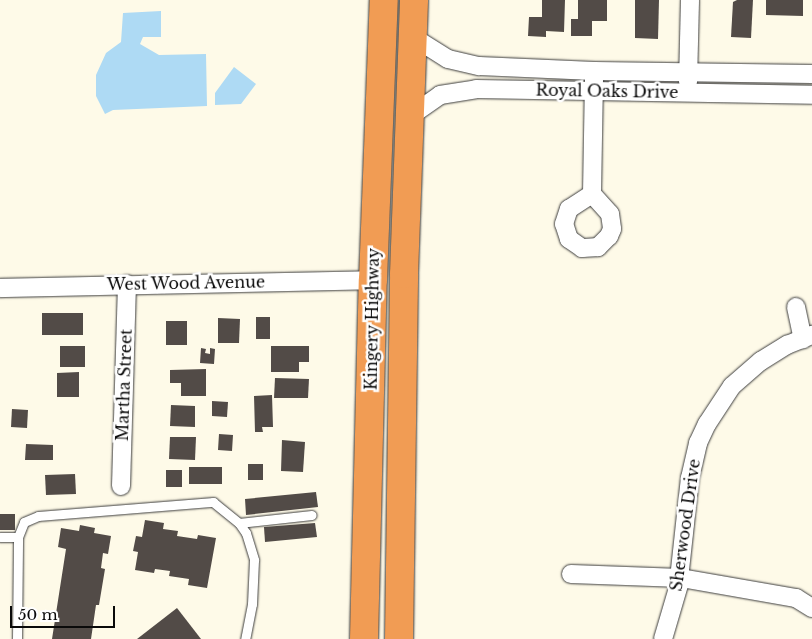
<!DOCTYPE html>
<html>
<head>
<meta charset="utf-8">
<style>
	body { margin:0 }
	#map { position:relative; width:812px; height:639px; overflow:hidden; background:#fefae8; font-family:"Libre Baskerville",serif }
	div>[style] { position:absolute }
	.water>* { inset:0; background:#aedaf4 }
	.building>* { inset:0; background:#524b47 }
	.roads { filter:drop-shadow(0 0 1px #3d3d3d) drop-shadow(0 0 1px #3d3d3d) }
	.lane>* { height:9px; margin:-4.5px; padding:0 4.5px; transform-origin:4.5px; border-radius:4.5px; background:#fff }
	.street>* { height:18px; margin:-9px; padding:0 9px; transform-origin:9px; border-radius:9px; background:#fff }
	.highway>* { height:28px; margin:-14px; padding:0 14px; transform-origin:14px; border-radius:14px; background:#f19c54 }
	span { translate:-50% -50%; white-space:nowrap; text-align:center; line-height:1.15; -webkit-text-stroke:5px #fff; paint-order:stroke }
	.street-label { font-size:16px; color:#0a0a0a }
	.scale { position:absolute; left:10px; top:606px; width:105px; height:22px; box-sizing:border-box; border:2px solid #0a0a0a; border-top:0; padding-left:6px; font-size:15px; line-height:18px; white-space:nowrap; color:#0a0a0a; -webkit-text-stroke:4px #fff; paint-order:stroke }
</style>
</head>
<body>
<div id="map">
	<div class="water">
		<div style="clip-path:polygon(161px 11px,161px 37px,143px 37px,140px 44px,159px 55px,206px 54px,207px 106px,113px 110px,105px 114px,96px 96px,96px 75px,106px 53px,121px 42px,123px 13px)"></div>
		<div style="clip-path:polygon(234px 67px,256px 84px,241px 104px,215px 105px,215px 93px)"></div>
	</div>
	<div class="building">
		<div style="clip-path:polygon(542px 0,565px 0,564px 32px,546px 31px,546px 37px,528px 36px,529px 17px,542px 17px)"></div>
		<div style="clip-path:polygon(578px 0,607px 0,607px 21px,592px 21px,592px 36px,571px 36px,571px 19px,578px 19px)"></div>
		<div style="clip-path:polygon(635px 0,659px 0,658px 39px,635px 38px)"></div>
		<div style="clip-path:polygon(737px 0,753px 0,751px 38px,731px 37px,733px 2px)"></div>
		<div style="clip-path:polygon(766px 0,803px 0,803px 16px,766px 15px)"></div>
		<div style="clip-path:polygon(42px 313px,83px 313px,83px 335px,42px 335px)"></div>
		<div style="clip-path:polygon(256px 317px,270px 317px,270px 339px,256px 339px)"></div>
		<div style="clip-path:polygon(218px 318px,240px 319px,239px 343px,218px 343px)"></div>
		<div style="clip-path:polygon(166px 321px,187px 321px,187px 345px,166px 345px)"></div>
		<div style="clip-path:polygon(60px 346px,85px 346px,85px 367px,60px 367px)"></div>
		<div style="clip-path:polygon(271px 346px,309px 346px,309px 362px,299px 362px,299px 372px,271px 372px)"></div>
		<div style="clip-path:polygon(201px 348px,206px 349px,205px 353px,210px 354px,210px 348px,215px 349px,214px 364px,200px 363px)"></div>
		<div style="clip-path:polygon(206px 369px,206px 396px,181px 396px,181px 383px,170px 383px,170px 370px)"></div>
		<div style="clip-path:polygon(79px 372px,79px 397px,57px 397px,57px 373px)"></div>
		<div style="clip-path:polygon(275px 378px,309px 379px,308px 398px,274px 398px)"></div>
		<div style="clip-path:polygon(272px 395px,273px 427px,262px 427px,263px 432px,255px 432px,254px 396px)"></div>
		<div style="clip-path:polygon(212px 401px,228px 402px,227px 417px,212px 416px)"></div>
		<div style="clip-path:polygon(171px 405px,195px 406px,195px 427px,170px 426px)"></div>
		<div style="clip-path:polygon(12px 409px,28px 410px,27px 428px,11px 427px)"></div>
		<div style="clip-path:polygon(219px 434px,233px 435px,232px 451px,218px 450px)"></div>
		<div style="clip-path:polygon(170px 437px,196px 437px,195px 460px,169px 459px)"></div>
		<div style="clip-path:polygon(282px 440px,305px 442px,303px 472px,281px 471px)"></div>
		<div style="clip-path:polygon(26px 444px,53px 445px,53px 460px,25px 460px)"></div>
		<div style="clip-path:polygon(248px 464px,263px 464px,263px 480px,248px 480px)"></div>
		<div style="clip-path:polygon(189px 467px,222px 467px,222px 484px,189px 484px)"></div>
		<div style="clip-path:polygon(166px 470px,182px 470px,182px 487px,166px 487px)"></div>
		<div style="clip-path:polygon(75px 474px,76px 494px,46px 495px,45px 475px)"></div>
		<div style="clip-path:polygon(316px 492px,318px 507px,246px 515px,245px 499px)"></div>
		<div style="clip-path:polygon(0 514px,15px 514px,15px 530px,0 530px)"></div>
		<div style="clip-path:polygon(145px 520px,164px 523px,163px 529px,178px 531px,177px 536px,197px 539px,198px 535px,216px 538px,207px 588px,188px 585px,189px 579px,169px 576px,170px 571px,155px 569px,154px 573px,135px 570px,138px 552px,133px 551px,136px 536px,142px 537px)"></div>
		<div style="clip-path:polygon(315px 523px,317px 537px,265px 542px,264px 527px)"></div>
		<div style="clip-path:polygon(80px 525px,95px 528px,94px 533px,111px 536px,108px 554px,103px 553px,101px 568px,105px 569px,99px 605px,96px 605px,91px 639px,52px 639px,66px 549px,58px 547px,61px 528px,79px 531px)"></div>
		<div style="clip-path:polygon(177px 608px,201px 639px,137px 639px)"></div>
	</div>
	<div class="roads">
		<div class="lane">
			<div style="left:239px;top:523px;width:73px;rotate:-6.3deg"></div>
			<div style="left:0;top:537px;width:18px"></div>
			<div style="left:17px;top:639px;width:102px;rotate:-89.4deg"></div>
			<div style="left:18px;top:537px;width:16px;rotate:-68deg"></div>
			<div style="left:24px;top:522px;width:15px;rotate:-23deg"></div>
			<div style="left:38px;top:516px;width:176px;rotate:-4.6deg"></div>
			<div style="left:213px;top:502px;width:33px;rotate:39deg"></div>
			<div style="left:239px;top:523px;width:12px;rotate:55deg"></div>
			<div style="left:246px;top:533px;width:28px;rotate:73deg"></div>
			<div style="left:254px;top:560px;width:44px;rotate:92.6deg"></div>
			<div style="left:252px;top:604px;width:36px;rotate:101deg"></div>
		</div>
		<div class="street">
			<div style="left:413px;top:37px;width:41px;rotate:32.2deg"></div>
			<div style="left:448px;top:59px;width:32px;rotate:13deg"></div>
			<div style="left:479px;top:66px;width:115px;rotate:2.5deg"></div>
			<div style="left:594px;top:71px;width:218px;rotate:0.8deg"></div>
			<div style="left:688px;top:82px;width:82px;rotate:-88.6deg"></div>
			<div style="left:409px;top:117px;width:38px;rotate:-35deg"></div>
			<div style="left:440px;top:95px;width:36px;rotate:-9deg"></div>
			<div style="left:476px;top:89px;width:336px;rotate:1deg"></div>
			<div style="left:592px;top:194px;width:27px;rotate:48deg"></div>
			<div style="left:610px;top:214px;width:15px;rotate:82deg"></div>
			<div style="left:612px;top:229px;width:8px;rotate:113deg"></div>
			<div style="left:609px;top:236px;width:16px;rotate:135deg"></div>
			<div style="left:598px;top:247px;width:16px;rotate:176deg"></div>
			<div style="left:582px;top:248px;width:16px;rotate:-145deg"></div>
			<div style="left:569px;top:239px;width:16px;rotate:-108deg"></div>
			<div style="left:564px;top:224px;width:16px;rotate:-72deg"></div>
			<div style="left:569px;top:209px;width:27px;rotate:-33deg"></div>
			<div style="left:592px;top:194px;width:115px;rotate:-89deg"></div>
			<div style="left:0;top:288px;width:373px;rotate:-1.2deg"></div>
			<div style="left:796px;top:307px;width:33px;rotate:78deg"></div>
			<div style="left:121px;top:486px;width:202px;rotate:-88.3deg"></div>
			<div style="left:571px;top:574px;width:110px;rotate:2.1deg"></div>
			<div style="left:681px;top:578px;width:117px;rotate:9.9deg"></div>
			<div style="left:796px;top:598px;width:19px;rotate:32deg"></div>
			<div style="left:679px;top:579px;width:102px;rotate:-83.8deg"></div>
			<div style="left:690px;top:478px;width:36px;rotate:-77deg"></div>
			<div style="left:698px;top:443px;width:21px;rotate:-65deg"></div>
			<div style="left:707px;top:424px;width:45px;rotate:-56.7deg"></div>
			<div style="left:732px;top:386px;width:38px;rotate:-41deg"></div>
			<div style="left:761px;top:361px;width:31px;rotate:-32deg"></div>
			<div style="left:787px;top:345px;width:27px;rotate:-22deg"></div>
			<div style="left:663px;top:639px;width:64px;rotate:-73.6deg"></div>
		</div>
		<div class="highway">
			<div style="left:364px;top:639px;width:359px;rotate:-88.6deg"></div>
			<div style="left:373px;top:280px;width:280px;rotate:-87.8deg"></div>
			<div style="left:399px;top:639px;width:365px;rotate:-89.2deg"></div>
			<div style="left:404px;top:274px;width:274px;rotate:-87.9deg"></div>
		</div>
	</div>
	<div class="street-label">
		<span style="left:607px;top:91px;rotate:1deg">Royal Oaks Drive</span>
		<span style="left:186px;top:283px;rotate:-1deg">West Wood Avenue</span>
		<span style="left:372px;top:319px;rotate:-89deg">Kingery Highway</span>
		<span style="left:124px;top:385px;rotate:-88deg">Martha Street</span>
		<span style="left:685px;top:525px;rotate:-82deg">Sherwood Drive</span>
	</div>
	<div class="scale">50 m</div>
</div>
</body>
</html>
